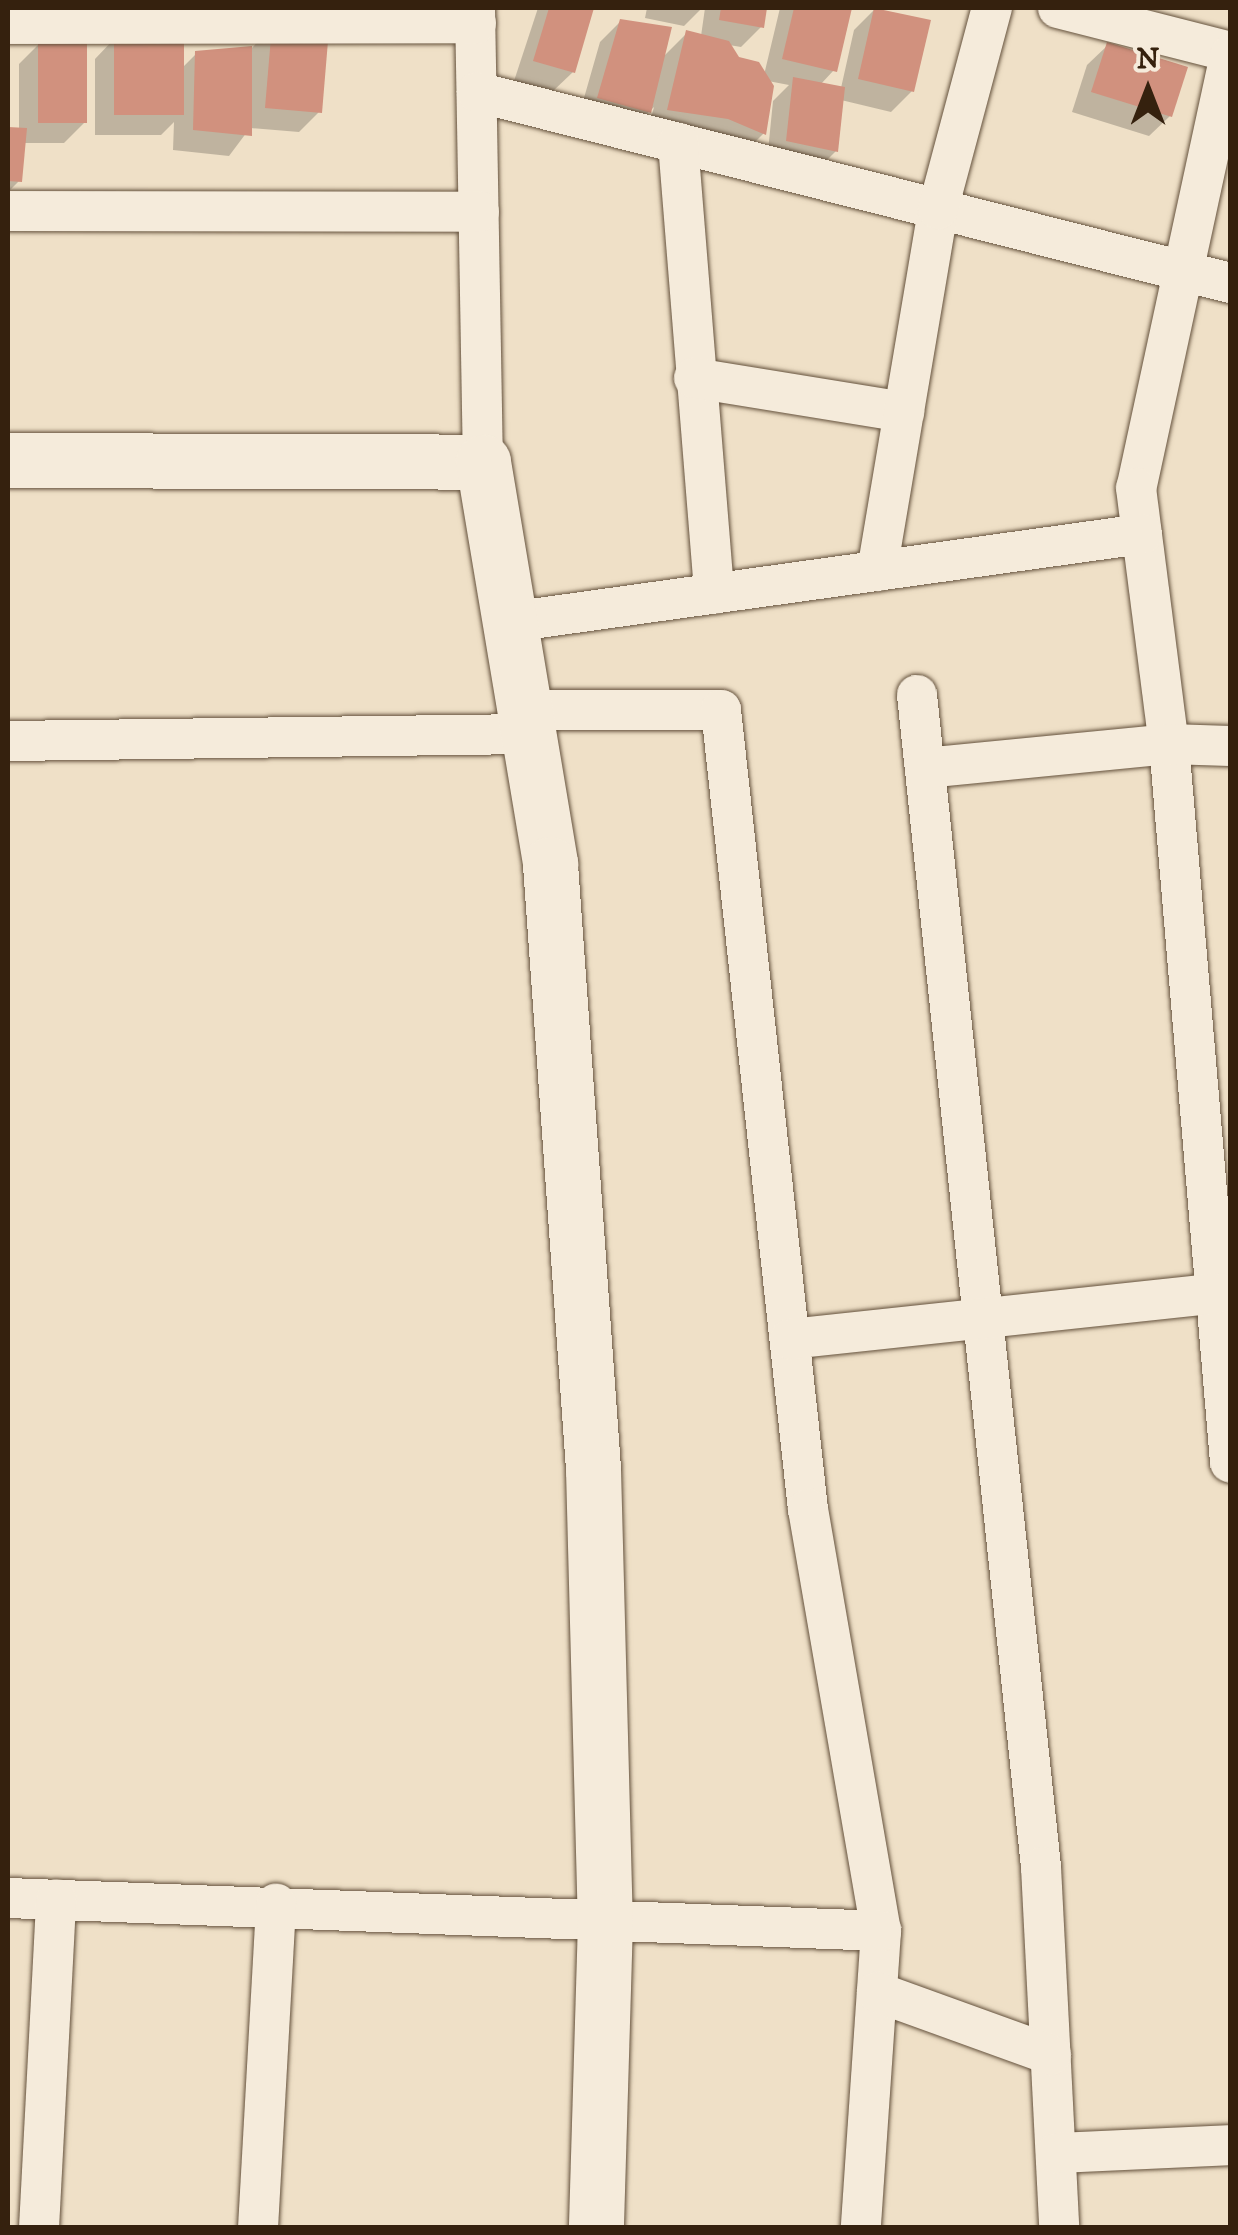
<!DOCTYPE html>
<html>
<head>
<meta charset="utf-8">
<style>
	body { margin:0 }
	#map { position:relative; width:1238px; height:2235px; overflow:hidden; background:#efe0c7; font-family:"IM FELL DW Pica",serif }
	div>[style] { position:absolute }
	.shadow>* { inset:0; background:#0003 }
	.building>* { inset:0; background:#d1917e }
	.roads { filter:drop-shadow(0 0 2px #64513c) drop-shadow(0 0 2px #64513c) }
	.street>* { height:40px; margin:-20px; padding:0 20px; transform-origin:20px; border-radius:20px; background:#f5ebdb }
	.secondary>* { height:55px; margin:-27.5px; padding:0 27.5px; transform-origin:27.5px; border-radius:27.5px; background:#f5ebdb }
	span { translate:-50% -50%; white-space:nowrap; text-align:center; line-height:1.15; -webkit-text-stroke:8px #f5ebdb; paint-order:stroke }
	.frame { position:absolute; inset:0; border:10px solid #35210e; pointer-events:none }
	.north { position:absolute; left:1098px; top:40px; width:100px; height:100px; -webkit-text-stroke:8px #f5ebdb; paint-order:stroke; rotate:0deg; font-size:28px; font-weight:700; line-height:40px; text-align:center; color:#35210e }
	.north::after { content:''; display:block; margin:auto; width:35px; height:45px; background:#35210e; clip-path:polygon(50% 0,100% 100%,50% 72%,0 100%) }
</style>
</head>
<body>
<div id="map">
	<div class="shadow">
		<div style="clip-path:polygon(538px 8px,591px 8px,573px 72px,552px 92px,514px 81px)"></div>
		<div style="clip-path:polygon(647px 8px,702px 8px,684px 26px,645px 18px)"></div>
		<div style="clip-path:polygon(705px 8px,765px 8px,762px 26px,741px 47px,729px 45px,738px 59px,764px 75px,780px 8px,849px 8px,834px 70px,820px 85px,841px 88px,854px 30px,875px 9px,912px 91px,891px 112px,841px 100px,836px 151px,815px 172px,767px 161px,773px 101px,789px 85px,768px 81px,763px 134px,743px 154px,648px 130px,654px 107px,628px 132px,578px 119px,600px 42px,620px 22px,662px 58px,687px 33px,701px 36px)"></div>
		<div style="clip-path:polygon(272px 27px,327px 27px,320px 111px,299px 132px,250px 128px,229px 156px,173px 150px,174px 122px,161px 135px,95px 135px,95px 59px,115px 38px,182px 68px,196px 54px,251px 49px)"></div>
		<div style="clip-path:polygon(39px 44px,85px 122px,64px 143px,23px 143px,19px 181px,8px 192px,8px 129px,19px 130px,19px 64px)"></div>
		<div style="clip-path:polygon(1108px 45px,1170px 116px,1149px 136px,1072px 112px,1087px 65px)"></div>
	</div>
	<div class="building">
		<div style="clip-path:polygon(549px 8px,594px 8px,575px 73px,533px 61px)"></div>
		<div style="clip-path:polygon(721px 8px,767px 8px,764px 28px,719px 20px)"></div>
		<div style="clip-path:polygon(794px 8px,852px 8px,837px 72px,782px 59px)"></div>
		<div style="clip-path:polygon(874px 8px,931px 20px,914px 92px,858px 79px)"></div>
		<div style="clip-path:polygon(620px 19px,672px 27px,651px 113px,597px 98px)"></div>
		<div style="clip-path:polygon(272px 25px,329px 29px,322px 113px,265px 108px)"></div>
		<div style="clip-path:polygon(686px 30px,729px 41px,739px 57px,759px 62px,774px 86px,766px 135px,728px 119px,667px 110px)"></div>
		<div style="clip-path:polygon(114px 35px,184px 35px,184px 115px,114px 115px)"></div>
		<div style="clip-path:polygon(38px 41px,87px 41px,87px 123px,38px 123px)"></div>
		<div style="clip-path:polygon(1107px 42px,1188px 67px,1172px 117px,1091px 92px)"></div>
		<div style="clip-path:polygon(252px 46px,252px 136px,193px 130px,195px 51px)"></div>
		<div style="clip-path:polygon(793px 77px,845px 87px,838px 152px,786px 141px)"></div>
		<div style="clip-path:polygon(8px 127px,27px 128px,22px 182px,8px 181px)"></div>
	</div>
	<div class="roads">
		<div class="street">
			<div style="left:475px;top:8px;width:454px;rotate:89deg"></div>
			<div style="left:1058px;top:8px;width:178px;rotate:14.3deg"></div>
			<div style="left:8px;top:24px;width:468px;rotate:-0.1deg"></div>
			<div style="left:1230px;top:55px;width:443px;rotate:102.2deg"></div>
			<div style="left:1136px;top:488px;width:258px;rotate:82.7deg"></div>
			<div style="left:1169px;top:744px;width:721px;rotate:85.14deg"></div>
			<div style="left:477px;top:92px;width:777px;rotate:14.23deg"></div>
			<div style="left:678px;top:143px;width:452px;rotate:85.4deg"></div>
			<div style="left:8px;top:211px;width:471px;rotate:0.1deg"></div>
			<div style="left:694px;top:378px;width:213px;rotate:9.2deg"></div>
			<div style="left:877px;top:571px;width:367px;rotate:-80.4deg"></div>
			<div style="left:938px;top:209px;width:208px;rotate:-75deg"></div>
			<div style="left:510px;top:622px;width:638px;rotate:-7.93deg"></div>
			<div style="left:917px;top:695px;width:1179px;rotate:83.96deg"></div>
			<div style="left:1041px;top:1867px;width:361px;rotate:87.1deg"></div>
			<div style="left:524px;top:710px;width:197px"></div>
			<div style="left:721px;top:710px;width:804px;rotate:83.79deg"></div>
			<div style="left:808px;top:1509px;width:428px;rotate:80.2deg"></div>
			<div style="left:881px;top:1931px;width:298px;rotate:93.9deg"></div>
			<div style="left:8px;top:741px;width:521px;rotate:-0.77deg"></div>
			<div style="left:925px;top:768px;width:245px;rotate:-5.6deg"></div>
			<div style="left:1169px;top:744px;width:61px;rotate:1.9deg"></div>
			<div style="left:790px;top:1339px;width:430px;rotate:-6.1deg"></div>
			<div style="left:8px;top:1898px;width:874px;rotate:2.16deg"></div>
			<div style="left:877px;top:1992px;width:185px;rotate:19.9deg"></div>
			<div style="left:1056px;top:2153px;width:174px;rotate:-2.6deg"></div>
			<div style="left:39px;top:2228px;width:329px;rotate:-87deg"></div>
			<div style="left:258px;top:2228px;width:325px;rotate:-86.8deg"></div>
		</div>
		<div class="secondary">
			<div style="left:8px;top:460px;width:475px;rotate:0.2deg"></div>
			<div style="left:483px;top:462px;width:408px;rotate:80.5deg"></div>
			<div style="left:550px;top:864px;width:607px;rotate:85.93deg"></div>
			<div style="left:593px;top:1469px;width:452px;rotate:88.5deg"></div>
			<div style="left:605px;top:1921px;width:307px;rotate:91.7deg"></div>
		</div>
	</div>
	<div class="frame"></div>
	<div class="north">N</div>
</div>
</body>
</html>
